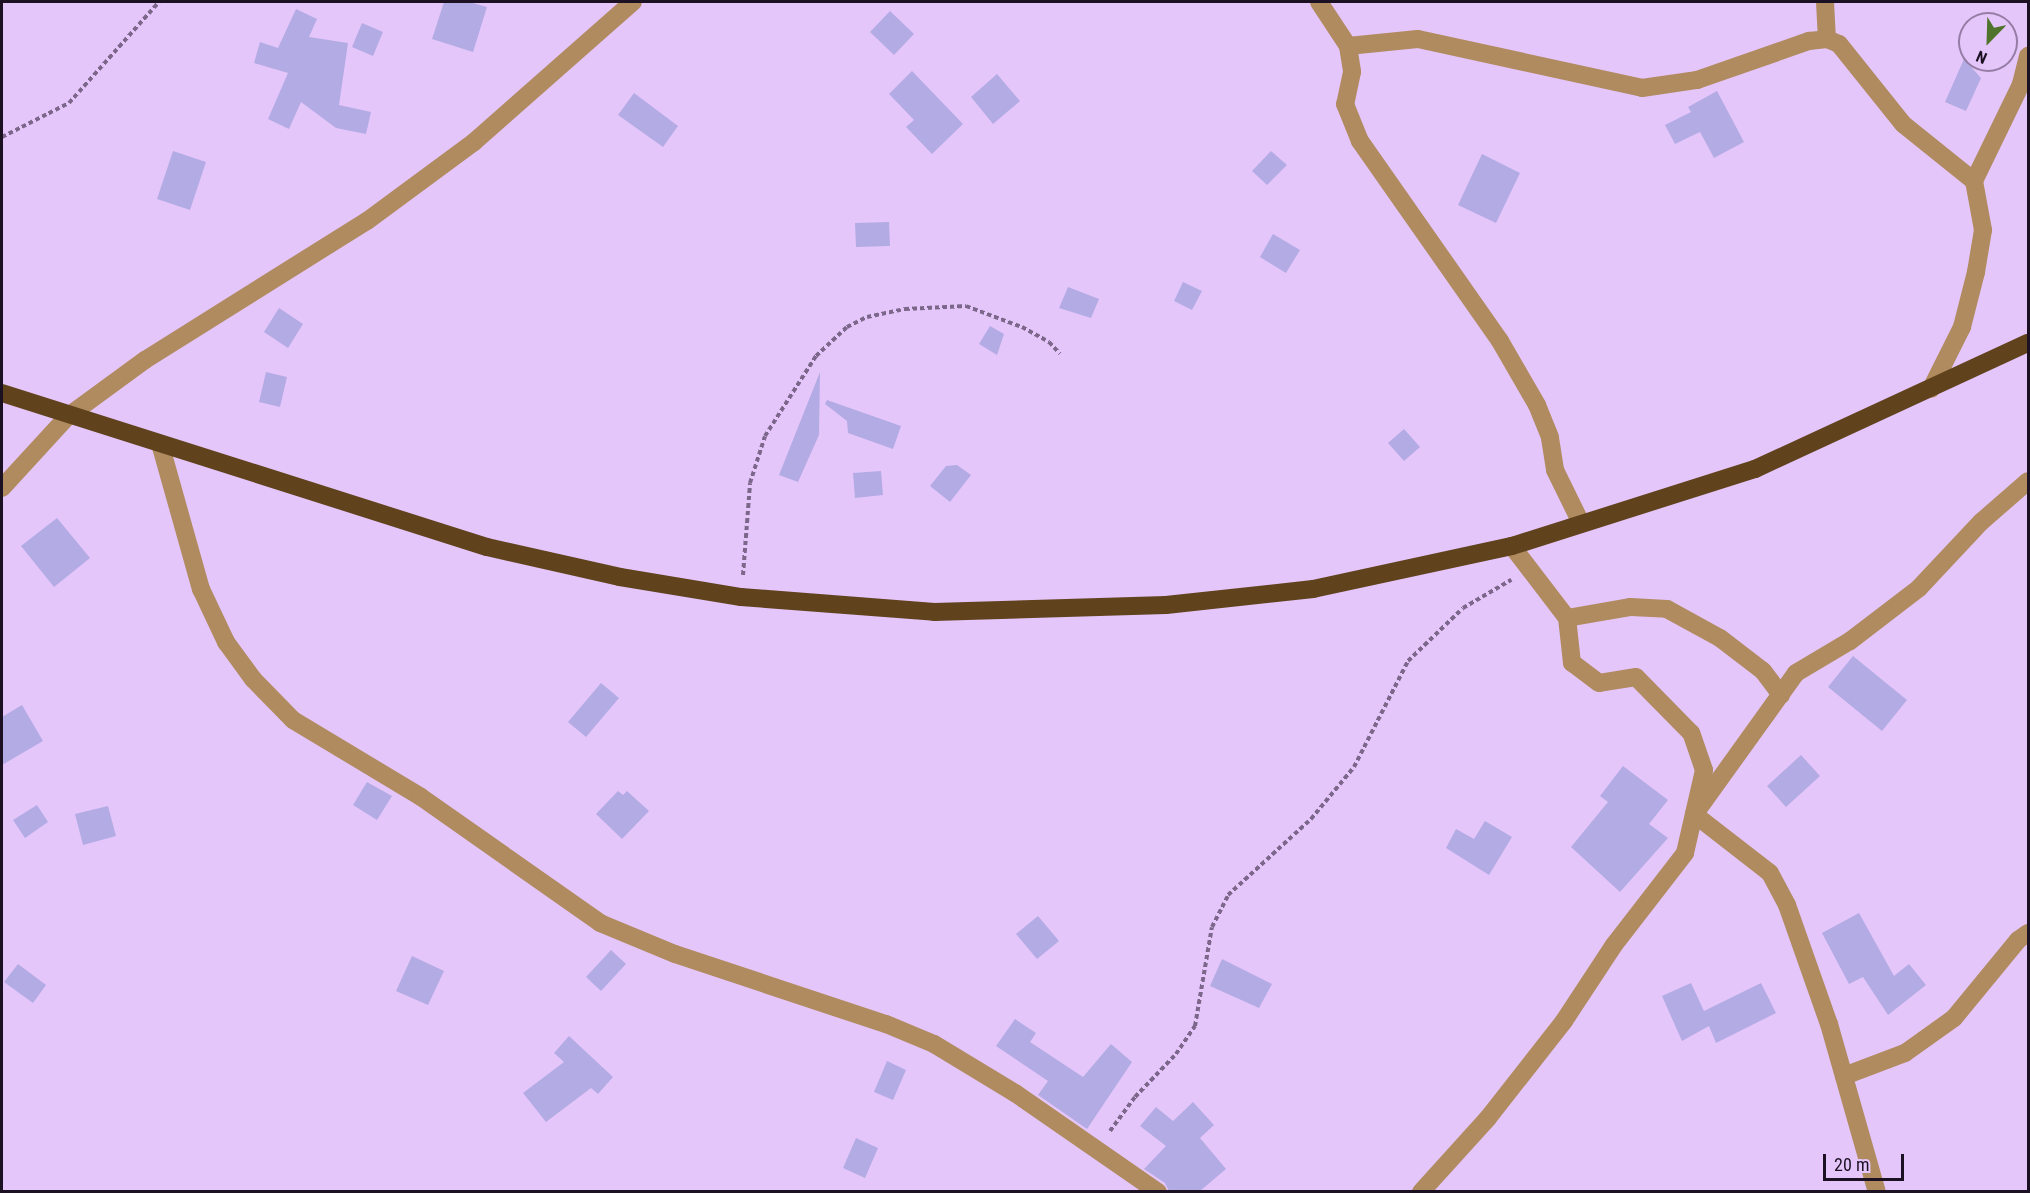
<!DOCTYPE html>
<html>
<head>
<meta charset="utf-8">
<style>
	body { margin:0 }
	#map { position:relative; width:2030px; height:1193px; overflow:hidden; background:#e5c6fb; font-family:"Roboto Condensed",sans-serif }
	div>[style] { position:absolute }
	.building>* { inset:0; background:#b3abe3 }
	.path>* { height:4px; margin-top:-2px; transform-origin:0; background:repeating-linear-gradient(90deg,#7c678b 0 4.5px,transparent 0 7.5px) }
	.minor>* { height:18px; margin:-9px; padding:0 9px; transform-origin:9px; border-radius:9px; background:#b08b5f }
	.highway>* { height:18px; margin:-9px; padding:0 9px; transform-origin:9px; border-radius:9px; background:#60431d }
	span { translate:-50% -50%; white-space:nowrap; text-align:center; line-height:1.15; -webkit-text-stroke:4.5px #e5c6fb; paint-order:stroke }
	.frame { position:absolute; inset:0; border:3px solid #1c1023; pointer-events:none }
	.north { position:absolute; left:1958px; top:12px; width:60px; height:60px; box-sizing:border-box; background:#e5c6fb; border:2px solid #957da5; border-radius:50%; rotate:203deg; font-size:16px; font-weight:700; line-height:24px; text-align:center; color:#1c1023 }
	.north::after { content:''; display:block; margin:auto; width:21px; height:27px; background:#50732b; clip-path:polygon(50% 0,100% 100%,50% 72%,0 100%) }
	.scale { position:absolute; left:1823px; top:1154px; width:81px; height:27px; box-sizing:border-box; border:3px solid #1c1023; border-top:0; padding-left:8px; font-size:18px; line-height:21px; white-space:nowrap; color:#1c1023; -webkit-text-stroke:4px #e5c6fb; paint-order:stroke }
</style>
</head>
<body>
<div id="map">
	<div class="building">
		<div style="clip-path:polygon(444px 2px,469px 2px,487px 7px,473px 52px,432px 39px)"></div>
		<div style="clip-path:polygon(296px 9px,317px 19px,309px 37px,348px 43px,339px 105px,371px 112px,366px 134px,336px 128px,301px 102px,289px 129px,268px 119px,288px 73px,254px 63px,260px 42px,278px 48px)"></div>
		<div style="clip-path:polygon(890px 11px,914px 34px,894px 55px,870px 32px)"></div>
		<div style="clip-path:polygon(362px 23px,383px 32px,373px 56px,352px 47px)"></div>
		<div style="clip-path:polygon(1964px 59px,1981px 78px,1966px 111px,1945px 102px)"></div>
		<div style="clip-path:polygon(912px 71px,963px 124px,932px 154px,906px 127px,914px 120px,889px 94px)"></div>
		<div style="clip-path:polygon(997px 74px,1020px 101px,993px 124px,971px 97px)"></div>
		<div style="clip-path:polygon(1717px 91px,1744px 142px,1714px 158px,1700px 132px,1675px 144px,1665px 125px,1691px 112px,1688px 107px)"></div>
		<div style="clip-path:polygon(634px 93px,678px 126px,663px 147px,618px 115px)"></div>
		<div style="clip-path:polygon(173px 151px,206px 162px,190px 210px,157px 199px)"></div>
		<div style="clip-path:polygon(1271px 151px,1287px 165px,1267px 185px,1252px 171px)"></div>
		<div style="clip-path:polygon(1482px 154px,1520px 173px,1496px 223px,1458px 205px)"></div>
		<div style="clip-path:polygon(889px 222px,890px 246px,856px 247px,855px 223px)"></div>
		<div style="clip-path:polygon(1273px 234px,1300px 250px,1286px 273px,1260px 257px)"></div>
		<div style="clip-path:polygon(1183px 282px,1202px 291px,1192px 310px,1174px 301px)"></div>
		<div style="clip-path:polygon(1068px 287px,1099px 299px,1091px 318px,1059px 308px)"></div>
		<div style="clip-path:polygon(279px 308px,303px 324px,288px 348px,264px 332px)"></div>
		<div style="clip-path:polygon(990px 326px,1004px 334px,997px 355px,979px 344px)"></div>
		<div style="clip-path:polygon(266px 372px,287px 377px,280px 407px,259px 402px)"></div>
		<div style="clip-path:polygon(820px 372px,819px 435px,798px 482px,779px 475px)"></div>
		<div style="clip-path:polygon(827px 400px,901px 426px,893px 449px,848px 433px,847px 421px,825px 404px)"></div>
		<div style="clip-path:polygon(1404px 429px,1420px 447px,1404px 461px,1388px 443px)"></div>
		<div style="clip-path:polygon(957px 465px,971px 475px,950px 502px,930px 486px,946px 466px)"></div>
		<div style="clip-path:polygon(881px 471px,883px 495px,855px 498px,853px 473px)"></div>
		<div style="clip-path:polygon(57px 518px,90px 558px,54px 587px,21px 546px)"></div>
		<div style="clip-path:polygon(1853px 656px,1907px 700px,1882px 731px,1828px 687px)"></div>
		<div style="clip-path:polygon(601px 683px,619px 698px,586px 737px,568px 722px)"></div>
		<div style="clip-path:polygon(22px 705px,43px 741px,2px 765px,2px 717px)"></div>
		<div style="clip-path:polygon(1801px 755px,1820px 776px,1786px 807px,1767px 786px)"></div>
		<div style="clip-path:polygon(1623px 766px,1668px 800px,1649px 824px,1668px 838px,1620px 892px,1571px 847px,1608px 802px,1600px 796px)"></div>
		<div style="clip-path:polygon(367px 782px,392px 796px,377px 820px,353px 805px)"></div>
		<div style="clip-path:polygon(618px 791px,623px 795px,627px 791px,649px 811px,622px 839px,596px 814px)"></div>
		<div style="clip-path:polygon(37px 805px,48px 822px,25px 838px,13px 820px)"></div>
		<div style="clip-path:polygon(108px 806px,116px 836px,83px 845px,75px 814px)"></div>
		<div style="clip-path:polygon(1485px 821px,1512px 837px,1489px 875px,1446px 848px,1456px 829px,1474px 839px)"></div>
		<div style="clip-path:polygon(1859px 913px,1894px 976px,1909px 964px,1926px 985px,1888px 1015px,1863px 977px,1849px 984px,1822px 933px)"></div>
		<div style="clip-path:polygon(1038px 916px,1059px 941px,1037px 959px,1016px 934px)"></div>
		<div style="clip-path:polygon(611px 950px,626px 964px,601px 991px,586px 977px)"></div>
		<div style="clip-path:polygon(412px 956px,444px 971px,428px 1005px,396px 991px)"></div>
		<div style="clip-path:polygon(1222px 959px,1272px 984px,1259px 1008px,1210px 986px)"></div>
		<div style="clip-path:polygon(18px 964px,46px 985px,33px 1003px,4px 982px)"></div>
		<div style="clip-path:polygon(1691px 983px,1704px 1011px,1761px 983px,1776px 1013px,1716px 1043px,1709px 1026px,1682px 1041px,1662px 996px)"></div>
		<div style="clip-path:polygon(1015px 1019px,1036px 1033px,1030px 1042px,1083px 1077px,1111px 1044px,1132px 1062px,1087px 1129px,1038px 1095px,1048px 1081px,996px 1046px)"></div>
		<div style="clip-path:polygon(569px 1036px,613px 1077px,598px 1094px,591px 1088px,546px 1122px,523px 1093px,564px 1062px,554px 1053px)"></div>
		<div style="clip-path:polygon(887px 1061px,906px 1070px,893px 1100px,874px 1092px)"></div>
		<div style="clip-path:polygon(1193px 1102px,1214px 1125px,1200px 1138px,1226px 1169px,1200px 1191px,1169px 1191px,1165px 1183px,1144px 1169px,1166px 1146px,1140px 1126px,1156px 1107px,1173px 1121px)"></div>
		<div style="clip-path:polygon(856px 1138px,878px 1148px,865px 1178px,843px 1168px)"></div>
	</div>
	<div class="path">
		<div style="left:2px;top:137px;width:75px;rotate:-26.9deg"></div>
		<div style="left:69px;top:103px;width:135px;rotate:-48.3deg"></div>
		<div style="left:743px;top:575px;width:92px;rotate:-85.6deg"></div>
		<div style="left:750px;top:483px;width:49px;rotate:-72.3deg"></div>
		<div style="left:765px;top:436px;width:95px;rotate:-57.5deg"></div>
		<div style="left:816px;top:356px;width:42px;rotate:-43.1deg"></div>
		<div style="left:847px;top:327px;width:22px;rotate:-27deg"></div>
		<div style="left:867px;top:317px;width:39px;rotate:-12deg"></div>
		<div style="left:905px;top:309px;width:61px;rotate:-2.8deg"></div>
		<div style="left:966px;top:306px;width:60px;rotate:20.6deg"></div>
		<div style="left:1022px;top:327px;width:31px;rotate:29deg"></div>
		<div style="left:1049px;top:342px;width:16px;rotate:47deg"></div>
		<div style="left:1110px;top:1131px;width:42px;rotate:-53.7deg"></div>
		<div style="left:1135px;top:1097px;width:59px;rotate:-46.4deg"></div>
		<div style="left:1176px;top:1054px;width:34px;rotate:-56deg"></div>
		<div style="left:1195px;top:1026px;width:100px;rotate:-80.3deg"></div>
		<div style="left:1212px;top:927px;width:36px;rotate:-63deg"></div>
		<div style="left:1228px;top:895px;width:113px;rotate:-42.5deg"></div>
		<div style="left:1311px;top:819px;width:67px;rotate:-50.4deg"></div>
		<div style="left:1354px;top:767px;width:119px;rotate:-63deg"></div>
		<div style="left:1408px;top:661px;width:76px;rotate:-43.9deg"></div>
		<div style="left:1463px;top:608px;width:56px;rotate:-30.3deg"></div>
	</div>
	<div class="minor">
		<div style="left:1319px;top:2px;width:53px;rotate:56.6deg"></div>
		<div style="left:1348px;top:46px;width:26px;rotate:81deg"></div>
		<div style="left:1352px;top:72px;width:33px;rotate:102deg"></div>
		<div style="left:1345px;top:104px;width:40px;rotate:68deg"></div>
		<div style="left:1360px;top:141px;width:244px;rotate:55deg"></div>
		<div style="left:1500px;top:341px;width:74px;rotate:60deg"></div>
		<div style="left:1537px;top:405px;width:35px;rotate:68deg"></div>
		<div style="left:1550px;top:438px;width:32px;rotate:81deg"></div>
		<div style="left:1555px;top:470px;width:59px;rotate:63.9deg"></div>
		<div style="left:1825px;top:2px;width:37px;rotate:87deg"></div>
		<div style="left:1348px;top:46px;width:70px;rotate:-5.7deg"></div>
		<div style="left:1418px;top:39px;width:229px;rotate:12.3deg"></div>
		<div style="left:1642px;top:88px;width:56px;rotate:-8.3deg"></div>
		<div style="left:1697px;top:80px;width:119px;rotate:-19.2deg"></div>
		<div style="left:1809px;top:41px;width:18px;rotate:-6deg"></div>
		<div style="left:1827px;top:39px;width:13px;rotate:23deg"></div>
		<div style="left:1839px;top:44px;width:102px;rotate:51.3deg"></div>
		<div style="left:1903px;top:124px;width:91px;rotate:38.8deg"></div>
		<div style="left:1974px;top:181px;width:50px;rotate:79.6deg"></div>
		<div style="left:1983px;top:230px;width:43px;rotate:99.5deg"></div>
		<div style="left:1976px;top:272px;width:57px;rotate:104.3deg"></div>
		<div style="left:1962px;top:327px;width:69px;rotate:116.6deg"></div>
		<div style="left:1974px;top:181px;width:108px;rotate:-64.1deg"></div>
		<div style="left:2021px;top:84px;width:29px;rotate:-76deg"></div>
		<div style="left:161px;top:447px;width:148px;rotate:74.3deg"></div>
		<div style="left:201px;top:589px;width:59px;rotate:64.7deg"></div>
		<div style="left:226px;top:642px;width:46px;rotate:53.9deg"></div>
		<div style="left:253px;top:679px;width:57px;rotate:45.7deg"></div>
		<div style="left:293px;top:720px;width:149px;rotate:31deg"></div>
		<div style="left:421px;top:797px;width:219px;rotate:35.1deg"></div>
		<div style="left:600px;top:923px;width:81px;rotate:22.5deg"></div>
		<div style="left:675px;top:954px;width:222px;rotate:18.4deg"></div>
		<div style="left:886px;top:1024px;width:52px;rotate:22.6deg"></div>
		<div style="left:934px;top:1044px;width:95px;rotate:31.2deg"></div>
		<div style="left:1015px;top:1093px;width:174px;rotate:34.7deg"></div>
		<div style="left:2px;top:488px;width:96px;rotate:-47.5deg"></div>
		<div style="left:67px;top:417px;width:97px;rotate:-36.2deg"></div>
		<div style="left:145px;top:360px;width:262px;rotate:-32.1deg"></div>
		<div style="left:367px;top:221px;width:133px;rotate:-36.4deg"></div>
		<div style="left:474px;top:142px;width:212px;rotate:-41.4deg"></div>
		<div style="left:1567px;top:618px;width:65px;rotate:-9.8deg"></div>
		<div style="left:1631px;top:607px;width:36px;rotate:3deg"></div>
		<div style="left:1667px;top:609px;width:60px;rotate:28.7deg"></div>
		<div style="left:1720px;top:638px;width:54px;rotate:37.5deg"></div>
		<div style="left:1763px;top:671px;width:30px;rotate:53deg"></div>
		<div style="left:1699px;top:808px;width:166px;rotate:-54.3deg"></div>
		<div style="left:1796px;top:673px;width:63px;rotate:-30.7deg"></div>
		<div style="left:1850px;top:641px;width:87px;rotate:-37.5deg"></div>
		<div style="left:1919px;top:588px;width:91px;rotate:-46.8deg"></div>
		<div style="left:1981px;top:522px;width:62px;rotate:-41.1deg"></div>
		<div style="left:1694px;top:814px;width:96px;rotate:37.8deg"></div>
		<div style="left:1770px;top:873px;width:36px;rotate:62deg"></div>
		<div style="left:1787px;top:905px;width:126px;rotate:70.6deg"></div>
		<div style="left:1829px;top:1024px;width:175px;rotate:74.1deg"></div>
		<div style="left:1844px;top:1076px;width:65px;rotate:-20.7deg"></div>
		<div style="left:1905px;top:1053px;width:60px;rotate:-35.5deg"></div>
		<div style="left:1954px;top:1018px;width:101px;rotate:-50.6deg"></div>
		<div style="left:2018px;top:940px;width:12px;rotate:-35deg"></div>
		<div style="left:1421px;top:1192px;width:100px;rotate:-47.8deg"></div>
		<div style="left:1488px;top:1118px;width:123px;rotate:-51.9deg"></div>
		<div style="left:1564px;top:1021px;width:91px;rotate:-56.7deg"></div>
		<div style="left:1614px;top:945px;width:116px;rotate:-52.3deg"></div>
		<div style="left:1685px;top:853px;width:85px;rotate:-77.1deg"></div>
		<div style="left:1704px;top:770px;width:39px;rotate:-109deg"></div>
		<div style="left:1691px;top:733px;width:78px;rotate:-134.5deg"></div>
		<div style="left:1636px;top:677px;width:37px;rotate:171deg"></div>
		<div style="left:1599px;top:683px;width:34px;rotate:-143deg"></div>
		<div style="left:1572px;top:663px;width:45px;rotate:-96.3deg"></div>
		<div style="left:1567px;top:618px;width:91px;rotate:-127.4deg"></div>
	</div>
	<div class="highway">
		<div style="left:2px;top:393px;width:509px;rotate:17.62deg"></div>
		<div style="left:487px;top:547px;width:136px;rotate:12.7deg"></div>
		<div style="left:620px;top:577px;width:123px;rotate:9.4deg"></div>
		<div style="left:741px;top:597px;width:194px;rotate:4.4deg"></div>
		<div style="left:934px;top:612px;width:232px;rotate:-1.7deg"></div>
		<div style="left:1166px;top:605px;width:148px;rotate:-6.2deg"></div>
		<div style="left:1313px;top:589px;width:204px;rotate:-12.2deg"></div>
		<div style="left:1512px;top:546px;width:255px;rotate:-17.6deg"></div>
		<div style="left:1755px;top:469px;width:301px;rotate:-24.8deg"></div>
	</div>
	<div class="frame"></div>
	<div class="north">N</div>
	<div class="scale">20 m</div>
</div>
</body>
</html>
